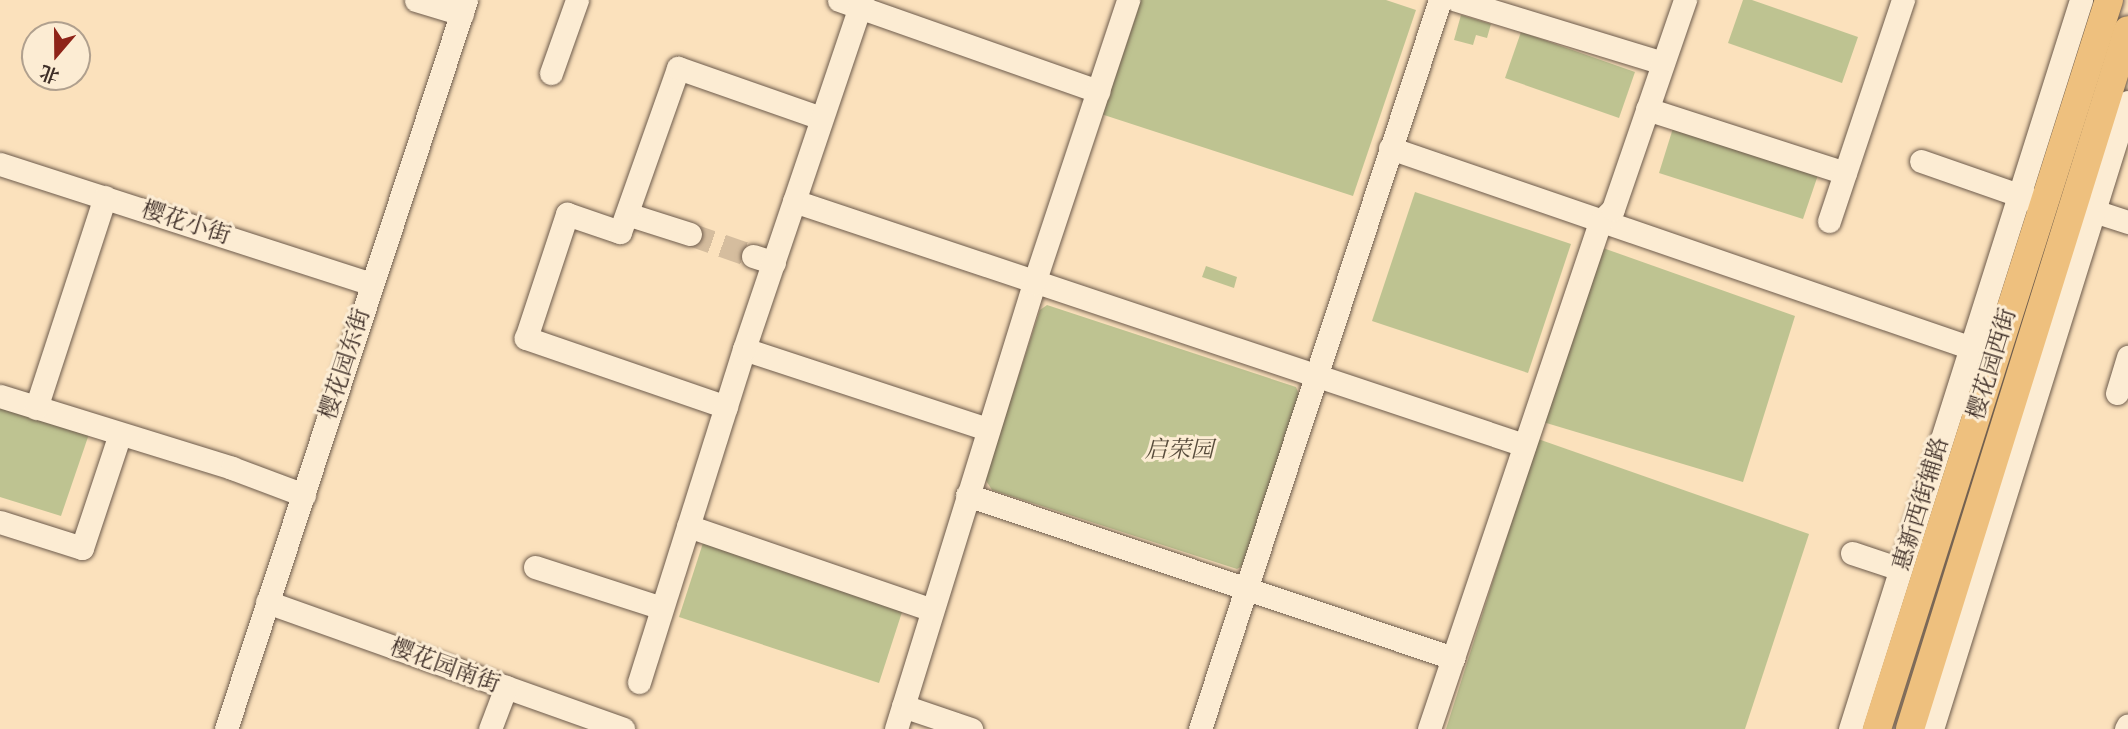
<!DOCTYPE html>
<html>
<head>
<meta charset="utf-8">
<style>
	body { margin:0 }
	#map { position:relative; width:2128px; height:729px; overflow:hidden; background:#fbe1bc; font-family:"Libre Bodoni","Noto Serif SC",serif }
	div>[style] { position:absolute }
	.green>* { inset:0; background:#bec391 }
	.minor-tunnel>* { height:23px; margin-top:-11.5px; transform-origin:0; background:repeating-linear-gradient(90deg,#d5bd9e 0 23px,transparent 0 34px) }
	.roads { filter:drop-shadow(0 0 2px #6d5b4c) drop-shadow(0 0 2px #6d5b4c) }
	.minor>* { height:23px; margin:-11.5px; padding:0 11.5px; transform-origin:11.5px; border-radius:11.5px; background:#fcecd3 }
	.major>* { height:28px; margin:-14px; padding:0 14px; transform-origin:14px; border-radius:14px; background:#eec07e }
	span { translate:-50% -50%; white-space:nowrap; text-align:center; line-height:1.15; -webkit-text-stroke:6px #fcecd3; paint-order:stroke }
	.street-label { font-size:23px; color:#3e2e27 }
	.park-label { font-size:23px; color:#584c3c; font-style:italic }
	.north { position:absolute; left:21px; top:21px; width:70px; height:70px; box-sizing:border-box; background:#fcecd3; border:2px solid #b0a08e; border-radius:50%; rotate:200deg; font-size:19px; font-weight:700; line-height:28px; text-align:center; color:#3e2e27 }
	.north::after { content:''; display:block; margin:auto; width:24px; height:32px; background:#8f2418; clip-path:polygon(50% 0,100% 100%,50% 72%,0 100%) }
</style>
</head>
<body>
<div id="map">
	<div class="green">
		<div style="clip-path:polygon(1137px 0,1386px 0,1416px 10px,1353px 196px,1101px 114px)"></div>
		<div style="clip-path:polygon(1743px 0,1752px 0,1858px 37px,1842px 83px,1728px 43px)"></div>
		<div style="clip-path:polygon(1461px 15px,1491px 24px,1487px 38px,1476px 35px,1473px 45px,1454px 40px)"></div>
		<div style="clip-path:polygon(1521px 32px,1635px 72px,1619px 118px,1505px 78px)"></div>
		<div style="clip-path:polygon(1674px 125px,1819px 172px,1803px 219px,1659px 173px)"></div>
		<div style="clip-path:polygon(1415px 192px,1571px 244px,1528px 373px,1372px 321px)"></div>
		<div style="clip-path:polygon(1603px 248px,1795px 316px,1743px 482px,1543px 422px)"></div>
		<div style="clip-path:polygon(1206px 266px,1237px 277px,1234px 288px,1202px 277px)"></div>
		<div style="clip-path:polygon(1047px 305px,1296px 387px,1300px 397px,1242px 566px,1237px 569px,992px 490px,985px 479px,1040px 310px)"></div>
		<div style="clip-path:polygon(0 404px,89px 434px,61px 516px,0 497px)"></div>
		<div style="clip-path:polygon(1538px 439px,1809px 534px,1745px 729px,1446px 729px)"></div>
		<div style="clip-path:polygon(703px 543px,903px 609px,879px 683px,679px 617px)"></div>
	</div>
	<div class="minor-tunnel">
		<div style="left:690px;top:234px;width:67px;rotate:19.2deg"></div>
	</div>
	<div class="roads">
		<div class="minor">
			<div style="left:416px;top:0;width:48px;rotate:16.9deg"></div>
			<div style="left:839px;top:0;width:275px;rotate:19.4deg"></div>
			<div style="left:1457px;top:0;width:215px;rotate:17deg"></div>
			<div style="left:551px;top:73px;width:77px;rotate:-70.4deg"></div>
			<div style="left:1647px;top:109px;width:208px;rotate:17.9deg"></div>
			<div style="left:1390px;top:148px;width:627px;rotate:18.98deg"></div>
			<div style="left:1921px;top:161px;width:115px;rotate:19.2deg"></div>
			<div style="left:0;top:164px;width:390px;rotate:17.9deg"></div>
			<div style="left:794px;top:201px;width:770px;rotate:18.48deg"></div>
			<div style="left:2094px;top:211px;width:36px;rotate:18deg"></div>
			<div style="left:627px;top:214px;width:66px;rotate:17.6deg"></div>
			<div style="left:1829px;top:221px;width:233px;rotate:-71.5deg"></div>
			<div style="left:753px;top:256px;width:22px;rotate:18deg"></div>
			<div style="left:744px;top:349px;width:257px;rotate:18.2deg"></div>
			<div style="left:2117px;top:393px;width:38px;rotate:-73deg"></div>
			<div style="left:0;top:396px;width:243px;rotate:17.2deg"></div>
			<div style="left:232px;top:468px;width:77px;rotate:20.6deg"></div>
			<div style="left:726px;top:407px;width:212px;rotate:-161deg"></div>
			<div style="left:526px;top:338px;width:131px;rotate:-71.7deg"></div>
			<div style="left:567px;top:214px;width:56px;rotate:18.8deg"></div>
			<div style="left:620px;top:232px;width:174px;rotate:-70.5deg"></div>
			<div style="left:678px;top:68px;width:151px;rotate:19.3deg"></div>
			<div style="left:36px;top:408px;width:222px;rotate:-71.9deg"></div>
			<div style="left:967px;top:495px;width:513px;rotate:18.54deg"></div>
			<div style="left:0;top:522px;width:86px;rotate:17.6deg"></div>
			<div style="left:82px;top:548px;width:120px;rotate:-71.6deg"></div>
			<div style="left:688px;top:526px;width:258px;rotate:19deg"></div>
			<div style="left:1852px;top:553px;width:51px;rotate:18.4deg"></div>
			<div style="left:535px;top:567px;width:133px;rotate:17.9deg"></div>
			<div style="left:267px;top:602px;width:378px;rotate:19.6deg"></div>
			<div style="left:639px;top:682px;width:349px;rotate:-72.5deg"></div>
			<div style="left:744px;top:349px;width:368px;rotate:-71.3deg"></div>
			<div style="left:903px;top:706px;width:72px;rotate:18.7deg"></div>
			<div style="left:226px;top:729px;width:767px;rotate:-71.78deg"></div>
			<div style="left:490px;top:729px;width:45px;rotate:-69.1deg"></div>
			<div style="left:896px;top:729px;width:467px;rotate:-72.8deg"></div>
			<div style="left:1034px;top:283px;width:298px;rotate:-71.6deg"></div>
			<div style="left:1200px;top:729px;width:767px;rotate:-71.78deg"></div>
			<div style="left:1429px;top:729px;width:535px;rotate:-71.36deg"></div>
			<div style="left:1600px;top:222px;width:18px;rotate:-45deg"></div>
			<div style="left:1613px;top:209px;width:221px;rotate:-71deg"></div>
			<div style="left:1850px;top:729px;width:765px;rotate:-72.42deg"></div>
			<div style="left:1932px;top:729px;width:657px;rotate:-72.64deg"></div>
			<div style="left:2126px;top:729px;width:4px;rotate:-63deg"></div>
		</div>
		<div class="major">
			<div style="left:1877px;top:729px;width:765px;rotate:-72.35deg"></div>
			<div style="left:1910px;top:729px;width:732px;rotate:-72.68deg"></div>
		</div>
	</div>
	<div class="street-label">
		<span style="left:186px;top:223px;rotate:18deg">樱花小街</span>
		<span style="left:345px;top:364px;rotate:-72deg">樱花园东街</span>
		<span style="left:1992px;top:364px;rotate:-73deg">樱花园西街</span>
		<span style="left:1921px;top:504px;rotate:-73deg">惠新西街辅路</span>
		<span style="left:445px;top:666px;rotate:20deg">樱花园南街</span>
	</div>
	<div class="park-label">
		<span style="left:1179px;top:450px">启荣园</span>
	</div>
	<div class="north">北</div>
</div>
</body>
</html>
